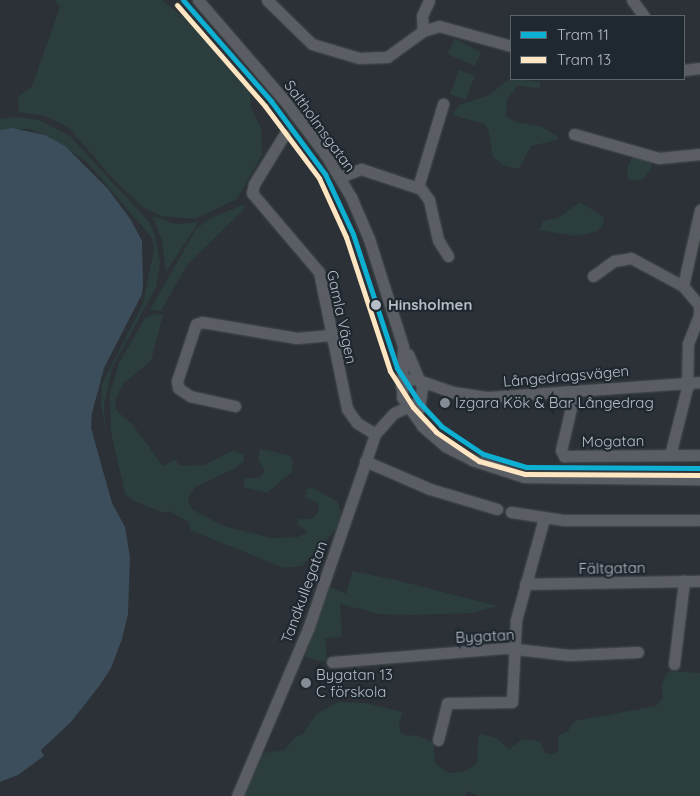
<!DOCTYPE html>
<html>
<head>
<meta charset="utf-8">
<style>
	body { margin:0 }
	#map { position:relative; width:700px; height:796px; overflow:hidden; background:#2b3136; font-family:Quicksand,sans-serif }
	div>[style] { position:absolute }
	.green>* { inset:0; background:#2b3d3c }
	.water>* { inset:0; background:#3c4d5c }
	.roads { filter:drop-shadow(0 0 1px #484d51) drop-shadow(0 0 1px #484d51) }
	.minor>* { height:11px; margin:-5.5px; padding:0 5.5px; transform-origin:5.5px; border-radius:5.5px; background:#5a5e64 }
	.tram-1>* { height:5px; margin:-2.5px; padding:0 2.5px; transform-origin:2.5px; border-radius:2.5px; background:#0dafd3 }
	.tram-2>* { height:5px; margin:-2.5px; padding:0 2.5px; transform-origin:2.5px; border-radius:2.5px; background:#fee6c2 }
	.dots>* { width:14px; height:14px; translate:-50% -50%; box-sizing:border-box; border:2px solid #1f272f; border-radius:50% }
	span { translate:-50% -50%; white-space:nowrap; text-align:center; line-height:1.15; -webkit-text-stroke:4.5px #1f272f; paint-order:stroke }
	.street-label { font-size:15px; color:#b6bdc6 }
	.stop-label { font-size:15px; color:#b6bdc6; font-weight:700 }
	.left { translate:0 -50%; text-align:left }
	.poi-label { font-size:15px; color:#b6bdc6 }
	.legend { position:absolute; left:510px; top:15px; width:175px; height:65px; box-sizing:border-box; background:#1f272f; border:1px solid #5b636b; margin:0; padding:6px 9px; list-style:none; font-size:15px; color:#b6bdc6 }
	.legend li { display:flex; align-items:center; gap:10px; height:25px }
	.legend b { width:25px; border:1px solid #5b636b }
</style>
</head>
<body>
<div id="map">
	<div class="green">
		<div style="clip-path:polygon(54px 0,162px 0,189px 22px,250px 92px,251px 107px,261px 128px,262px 155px,237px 199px,195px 219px,161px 216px,143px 207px,115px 181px,69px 128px,46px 116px,19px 112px,18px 97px,32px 86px,60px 7px)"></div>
		<div style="clip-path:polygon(455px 39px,481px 52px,475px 66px,447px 54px)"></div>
		<div style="clip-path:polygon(459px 70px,475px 76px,466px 100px,450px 94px)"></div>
		<div style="clip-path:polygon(511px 78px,541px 82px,539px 89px,518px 85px,507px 100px,506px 116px,515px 122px,540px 126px,557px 136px,557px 140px,531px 146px,519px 169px,503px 165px,493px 157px,488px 129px,484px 124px,452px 115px,459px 105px,489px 95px)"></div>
		<div style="clip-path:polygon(16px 117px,39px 120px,70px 136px,149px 222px,155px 235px,160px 263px,156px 287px,112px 368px,104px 406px,106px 431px,101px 406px,102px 384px,143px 304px,154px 248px,152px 238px,86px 161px,45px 135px,29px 129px,0 130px,0 119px)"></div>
		<div style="clip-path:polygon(633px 156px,650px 160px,652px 167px,644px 179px,632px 181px,628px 180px,627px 168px)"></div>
		<div style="clip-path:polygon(580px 202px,604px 217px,603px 225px,596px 232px,575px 236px,539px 230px,543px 221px,558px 218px)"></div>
		<div style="clip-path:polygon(242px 205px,246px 207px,187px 265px,161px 311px,150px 310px,196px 229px,209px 219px)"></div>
		<div style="clip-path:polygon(152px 216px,176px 224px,199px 222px,166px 272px,162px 240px)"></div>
		<div style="clip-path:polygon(154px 314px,163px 315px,151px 361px,123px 384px,115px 400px,116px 410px,133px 425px,163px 466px,175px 460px,181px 466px,205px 465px,233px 450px,244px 455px,244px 461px,236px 468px,197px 486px,190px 494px,188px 502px,193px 510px,224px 526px,272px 538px,298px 537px,308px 532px,297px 524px,298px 519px,312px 519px,318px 512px,319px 504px,305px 497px,307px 489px,313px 488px,338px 502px,342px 515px,337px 528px,302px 566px,284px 568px,190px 530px,189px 522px,169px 511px,165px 513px,134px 501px,125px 494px,111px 432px,110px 394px,119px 363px,145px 318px)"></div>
		<div style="clip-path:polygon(260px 449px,289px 455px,293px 461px,292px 472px,267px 493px,243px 487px,245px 478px,259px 478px,265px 471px,258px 460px)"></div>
		<div style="clip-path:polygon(352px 571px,400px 581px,498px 606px,472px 613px,409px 615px,379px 614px,340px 604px,342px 637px,325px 638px,327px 660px,321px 662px,305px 656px,330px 587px,346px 594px)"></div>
		<div style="clip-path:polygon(668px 671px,700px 673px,700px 796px,478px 796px,468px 791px,464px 796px,244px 796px,263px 753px,285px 750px,295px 737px,303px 734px,316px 714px,338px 702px,365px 703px,402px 712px,399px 726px,401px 733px,407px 736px,416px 735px,434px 743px,435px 763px,449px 773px,465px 771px,477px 763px,478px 737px,481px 734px,496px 738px,509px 749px,523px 739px,534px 740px,540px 742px,546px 754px,552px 754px,558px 751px,558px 736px,568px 731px,574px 721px,656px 706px,663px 698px,661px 686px)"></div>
	</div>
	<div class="water">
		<div style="clip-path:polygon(12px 128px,45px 135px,65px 146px,108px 189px,131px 220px,142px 241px,143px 284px,142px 294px,104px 368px,92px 413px,91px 428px,112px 503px,125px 527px,130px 557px,128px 614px,122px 639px,111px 668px,100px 685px,71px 722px,41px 750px,44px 756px,18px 775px,0 782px,0 130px)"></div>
	</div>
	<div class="roads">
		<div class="minor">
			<div style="left:198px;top:0;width:132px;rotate:49.3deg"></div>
			<div style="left:284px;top:100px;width:68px;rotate:52.8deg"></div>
			<div style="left:325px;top:154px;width:50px;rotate:58.8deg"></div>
			<div style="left:351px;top:197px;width:46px;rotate:66.8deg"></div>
			<div style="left:369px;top:239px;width:112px;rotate:72.4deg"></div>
			<div style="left:403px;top:346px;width:51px;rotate:91.1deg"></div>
			<div style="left:402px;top:397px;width:35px;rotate:55deg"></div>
			<div style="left:422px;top:426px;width:30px;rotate:41deg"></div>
			<div style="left:445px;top:446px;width:30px;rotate:27deg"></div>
			<div style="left:472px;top:460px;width:55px;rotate:18.1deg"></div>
			<div style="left:524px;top:477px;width:176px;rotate:0.7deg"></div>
			<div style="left:267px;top:0;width:63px;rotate:44.4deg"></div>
			<div style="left:312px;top:44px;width:49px;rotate:16.6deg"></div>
			<div style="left:359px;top:58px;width:28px;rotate:-2deg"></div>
			<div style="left:387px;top:57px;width:44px;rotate:-35.8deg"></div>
			<div style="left:423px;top:31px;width:17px;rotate:-17deg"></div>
			<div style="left:439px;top:26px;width:75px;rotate:15.5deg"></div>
			<div style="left:632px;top:0;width:20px;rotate:53deg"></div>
			<div style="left:423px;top:31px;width:15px;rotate:-94deg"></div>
			<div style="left:422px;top:16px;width:17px;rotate:-66deg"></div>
			<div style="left:684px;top:70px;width:16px;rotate:-7deg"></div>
			<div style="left:574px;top:134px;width:88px;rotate:15.8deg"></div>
			<div style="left:659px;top:158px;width:41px;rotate:-5.6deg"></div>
			<div style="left:284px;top:135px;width:57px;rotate:121.5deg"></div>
			<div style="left:254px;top:184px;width:9px;rotate:103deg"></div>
			<div style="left:252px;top:193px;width:104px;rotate:49.7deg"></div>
			<div style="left:319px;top:272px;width:140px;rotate:78.4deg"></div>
			<div style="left:347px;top:409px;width:17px;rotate:54deg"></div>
			<div style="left:357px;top:423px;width:21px;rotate:31deg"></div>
			<div style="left:340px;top:177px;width:22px;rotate:-21deg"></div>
			<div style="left:361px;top:169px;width:63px;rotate:18.4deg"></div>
			<div style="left:421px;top:189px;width:14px;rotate:54deg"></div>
			<div style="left:429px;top:200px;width:41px;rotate:77.3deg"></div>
			<div style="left:438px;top:240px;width:19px;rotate:58deg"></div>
			<div style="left:418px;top:187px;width:87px;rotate:-73.2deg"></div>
			<div style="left:593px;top:276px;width:26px;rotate:-36deg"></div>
			<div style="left:614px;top:261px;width:17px;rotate:-10deg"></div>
			<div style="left:631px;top:258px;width:59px;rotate:28.3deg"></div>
			<div style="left:683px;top:286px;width:25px;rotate:50deg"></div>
			<div style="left:699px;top:305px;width:10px;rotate:90deg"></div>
			<div style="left:699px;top:315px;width:30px;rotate:111deg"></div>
			<div style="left:688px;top:343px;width:45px;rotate:91.3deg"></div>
			<div style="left:687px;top:388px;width:69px;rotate:104.2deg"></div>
			<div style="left:683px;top:286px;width:78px;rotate:-77.4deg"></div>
			<div style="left:408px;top:354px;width:36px;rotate:67deg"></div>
			<div style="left:422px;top:387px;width:22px;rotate:98deg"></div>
			<div style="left:401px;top:386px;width:8px;rotate:-45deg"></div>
			<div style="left:407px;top:380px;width:8px;rotate:-7deg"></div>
			<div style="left:415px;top:379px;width:39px;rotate:19deg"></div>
			<div style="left:452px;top:392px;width:35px;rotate:8deg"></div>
			<div style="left:487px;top:397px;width:214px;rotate:-4deg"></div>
			<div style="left:575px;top:391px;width:61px;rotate:103.3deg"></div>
			<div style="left:561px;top:450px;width:7px;rotate:63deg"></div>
			<div style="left:564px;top:456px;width:136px;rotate:-0.4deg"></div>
			<div style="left:235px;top:406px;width:46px;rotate:-167.5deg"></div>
			<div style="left:190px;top:396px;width:14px;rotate:-146deg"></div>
			<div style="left:178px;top:388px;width:7px;rotate:-98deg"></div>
			<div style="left:177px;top:381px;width:60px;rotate:-71.6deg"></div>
			<div style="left:196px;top:324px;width:6px;rotate:-18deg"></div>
			<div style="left:202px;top:322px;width:96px;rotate:9.6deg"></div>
			<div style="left:297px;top:338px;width:34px;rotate:-5deg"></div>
			<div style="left:365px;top:461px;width:71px;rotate:23.3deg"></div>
			<div style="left:430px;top:489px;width:70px;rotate:16.6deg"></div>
			<div style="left:511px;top:512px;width:54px;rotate:8.6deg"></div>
			<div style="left:564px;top:520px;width:136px"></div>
			<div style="left:525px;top:584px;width:175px;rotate:-1deg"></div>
			<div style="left:332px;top:662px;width:176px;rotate:-4.6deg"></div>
			<div style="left:507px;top:648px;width:62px;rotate:6.4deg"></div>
			<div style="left:569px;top:655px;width:69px;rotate:-2.5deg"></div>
			<div style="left:674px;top:664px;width:84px;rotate:-83.1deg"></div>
			<div style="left:438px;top:740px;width:38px;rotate:-76deg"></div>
			<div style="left:447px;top:703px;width:65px;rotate:-0.9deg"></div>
			<div style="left:512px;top:702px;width:82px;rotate:-87.2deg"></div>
			<div style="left:516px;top:620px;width:106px;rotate:-74.6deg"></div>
			<div style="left:237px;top:796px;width:181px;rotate:-67deg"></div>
			<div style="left:308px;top:629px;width:206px;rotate:-71deg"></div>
			<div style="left:375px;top:434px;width:28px;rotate:-48deg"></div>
			<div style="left:394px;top:413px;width:27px;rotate:-24deg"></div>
		</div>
	</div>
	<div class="tram-1">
		<div style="left:183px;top:0;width:134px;rotate:48.9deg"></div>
		<div style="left:271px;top:101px;width:91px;rotate:53.5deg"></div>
		<div style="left:325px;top:174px;width:66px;rotate:65deg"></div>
		<div style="left:353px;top:234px;width:141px;rotate:71.8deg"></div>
		<div style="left:397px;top:368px;width:40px;rotate:57.1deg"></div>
		<div style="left:419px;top:402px;width:33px;rotate:47deg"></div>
		<div style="left:441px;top:426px;width:50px;rotate:33.7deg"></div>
		<div style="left:483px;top:454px;width:45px;rotate:16.8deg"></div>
		<div style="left:526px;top:467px;width:174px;rotate:0.3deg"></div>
	</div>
	<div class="tram-2">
		<div style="left:177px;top:5px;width:134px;rotate:48.9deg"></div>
		<div style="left:265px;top:106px;width:90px;rotate:53.1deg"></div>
		<div style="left:319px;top:178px;width:65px;rotate:65.4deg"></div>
		<div style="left:346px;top:237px;width:141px;rotate:71.8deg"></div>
		<div style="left:390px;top:371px;width:43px;rotate:57.4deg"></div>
		<div style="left:413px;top:407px;width:34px;rotate:47deg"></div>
		<div style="left:436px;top:432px;width:52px;rotate:34deg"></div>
		<div style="left:479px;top:461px;width:48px;rotate:15.8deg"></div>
		<div style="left:525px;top:474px;width:175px;rotate:0.3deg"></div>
	</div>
	<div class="dots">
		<div style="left:376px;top:305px;background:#b6bdc6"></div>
		<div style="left:445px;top:403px;background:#858c94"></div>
		<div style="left:306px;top:683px;background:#858c94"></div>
	</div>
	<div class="street-label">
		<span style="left:320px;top:126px;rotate:54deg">Saltholmsgatan</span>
		<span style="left:342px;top:317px;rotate:78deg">Gamla Vägen</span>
		<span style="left:566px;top:376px;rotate:-5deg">Långedragsvägen</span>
		<span style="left:613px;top:441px;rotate:-1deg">Mogatan</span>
		<span style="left:612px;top:568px;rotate:-1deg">Fältgatan</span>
		<span style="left:304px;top:592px;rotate:-70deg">Tandkullegatan</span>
		<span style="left:485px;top:636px;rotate:-3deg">Bygatan</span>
	</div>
	<div class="stop-label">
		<span class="left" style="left:388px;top:305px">Hinsholmen</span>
	</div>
	<div class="poi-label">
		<span class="left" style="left:455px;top:403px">Izgara Kök &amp; Bar Långedrag</span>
		<span class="left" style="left:316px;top:683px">Bygatan 13<br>C förskola</span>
	</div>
	<ul class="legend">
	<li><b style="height:6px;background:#0dafd3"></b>Tram 11</li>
	<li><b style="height:6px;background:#fee6c2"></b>Tram 13</li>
	</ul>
</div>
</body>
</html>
